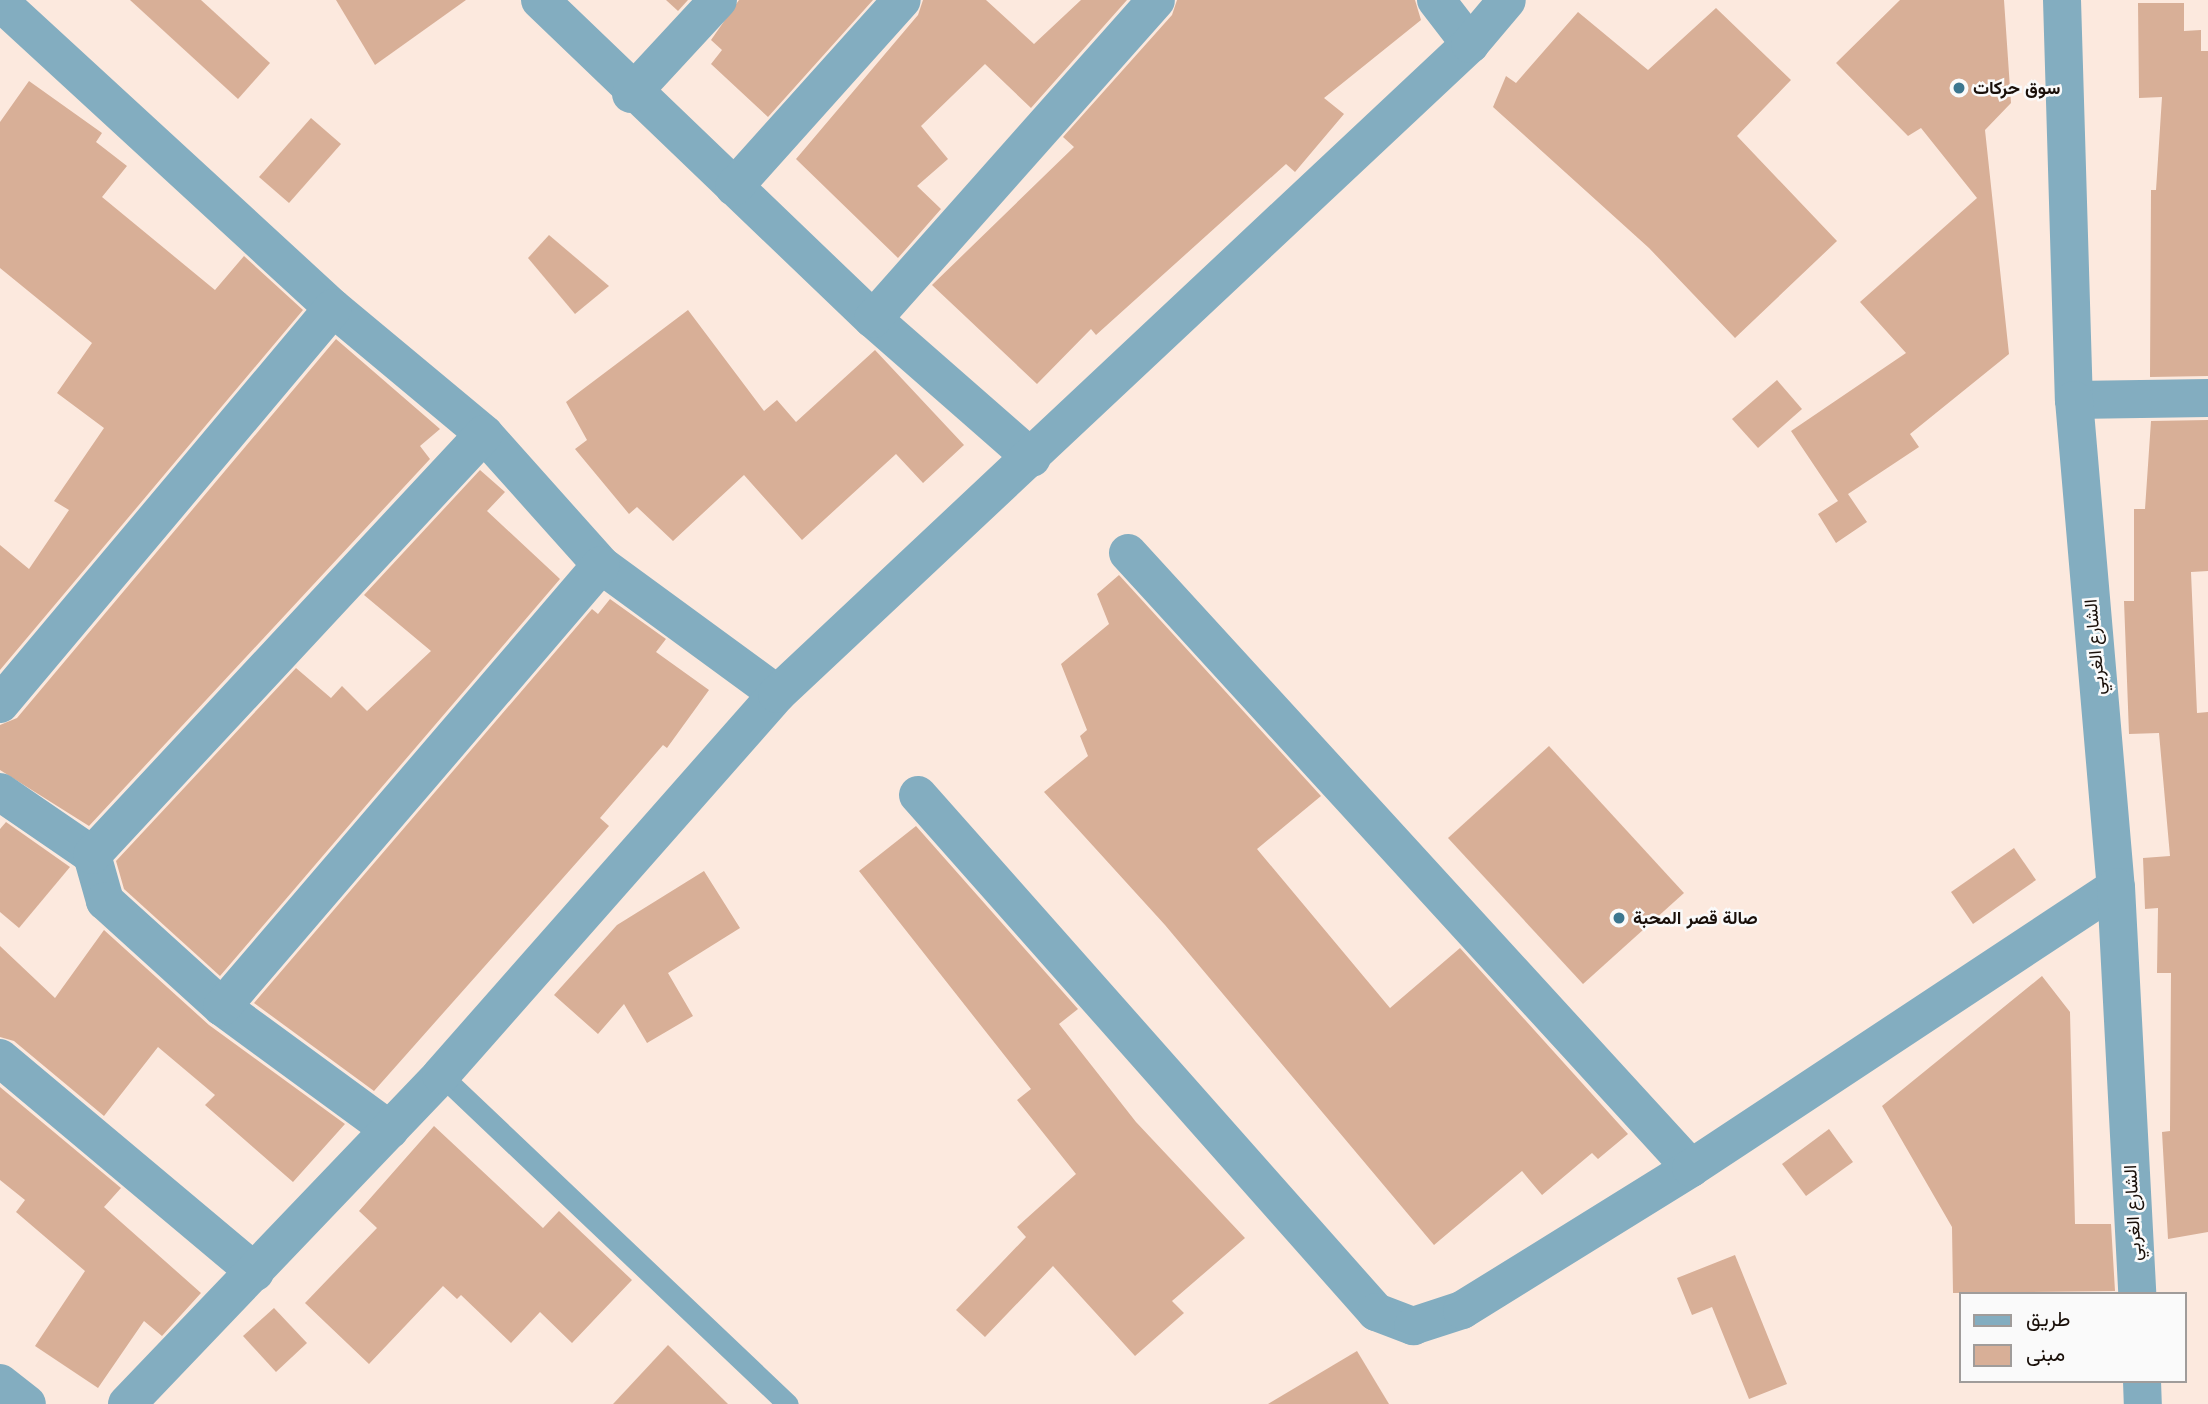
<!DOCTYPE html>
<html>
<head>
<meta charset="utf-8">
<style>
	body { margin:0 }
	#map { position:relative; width:2208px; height:1404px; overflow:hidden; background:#fce9de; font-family:Quicksand,Vazirmatn,sans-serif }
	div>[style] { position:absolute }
	.building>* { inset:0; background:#d8af97 }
	.service>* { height:21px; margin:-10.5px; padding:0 10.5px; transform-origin:10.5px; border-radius:10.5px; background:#83adc0 }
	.minor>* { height:38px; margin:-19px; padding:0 19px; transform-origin:19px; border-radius:19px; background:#83adc0 }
	.tertiary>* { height:38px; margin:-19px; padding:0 19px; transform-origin:19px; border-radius:19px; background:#83adc0 }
	.dots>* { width:19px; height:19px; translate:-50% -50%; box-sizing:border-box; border:4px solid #fafafa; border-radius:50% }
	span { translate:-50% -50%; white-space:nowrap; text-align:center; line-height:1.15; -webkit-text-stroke:5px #fafafa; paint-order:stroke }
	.poi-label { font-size:18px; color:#190f09; font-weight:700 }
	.left { translate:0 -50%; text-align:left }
	.street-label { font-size:18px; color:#190f09 }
	.legend { position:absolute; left:1959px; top:1292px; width:228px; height:91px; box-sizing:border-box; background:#fafafa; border:2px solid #a09c9a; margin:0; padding:9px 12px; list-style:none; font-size:21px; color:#190f09 }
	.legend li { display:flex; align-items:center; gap:14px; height:35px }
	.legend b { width:35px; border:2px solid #a09c9a }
</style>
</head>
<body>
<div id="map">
	<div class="building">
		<div style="clip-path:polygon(130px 0,201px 0,270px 63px,238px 99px)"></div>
		<div style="clip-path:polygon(336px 0,466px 0,375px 65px)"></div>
		<div style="clip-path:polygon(666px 0,688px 0,678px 11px)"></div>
		<div style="clip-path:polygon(739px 0,873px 0,768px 117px,711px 64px,722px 50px,711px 40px)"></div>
		<div style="clip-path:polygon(923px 0,986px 0,1034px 44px,1081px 0,1127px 0,1031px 108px,985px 64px,921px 126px,948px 159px,917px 186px,941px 209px,898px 258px,796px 159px,918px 15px)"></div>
		<div style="clip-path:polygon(1177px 0,1415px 0,1421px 20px,1324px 98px,1344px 114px,1295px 172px,1286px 164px,1096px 335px,1091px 329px,1037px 384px,932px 285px,1074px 147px,1063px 137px,1172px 15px)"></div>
		<div style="clip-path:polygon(1900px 0,2004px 0,2011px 103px,1985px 130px,2009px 354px,1910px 434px,1919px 447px,1848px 494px,1867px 522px,1836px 543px,1818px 514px,1838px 501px,1791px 431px,1906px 353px,1860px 302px,1977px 198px,1921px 128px,1908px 136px,1836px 63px)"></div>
		<div style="clip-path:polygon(2138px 3px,2184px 3px,2184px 31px,2201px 30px,2201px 51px,2208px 51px,2208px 376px,2150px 377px,2151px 190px,2156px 190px,2162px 97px,2139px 98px)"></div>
		<div style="clip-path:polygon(1716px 8px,1791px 80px,1737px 136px,1837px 241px,1735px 338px,1649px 248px,1493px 107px,1506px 76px,1516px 83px,1578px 12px,1648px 70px)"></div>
		<div style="clip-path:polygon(29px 81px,102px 133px,96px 142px,127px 166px,102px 197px,215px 290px,244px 256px,303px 310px,0 670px,0 545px,29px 569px,69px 510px,54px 501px,104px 428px,57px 393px,92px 343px,0 268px,0 122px)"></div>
		<div style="clip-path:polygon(311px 118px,341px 144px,289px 203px,259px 177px)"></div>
		<div style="clip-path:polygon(549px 235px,609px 286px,575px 314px,528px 258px)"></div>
		<div style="clip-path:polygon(688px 310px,764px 411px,777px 400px,796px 422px,875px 350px,964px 445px,923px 483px,896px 454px,802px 540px,744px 475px,673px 541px,637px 507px,629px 514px,575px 449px,587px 440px,566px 402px)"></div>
		<div style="clip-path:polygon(336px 339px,440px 429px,420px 446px,430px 459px,89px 826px,0 770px,0 725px,17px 718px)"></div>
		<div style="clip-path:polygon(1777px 380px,1802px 409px,1758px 448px,1732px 419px)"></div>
		<div style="clip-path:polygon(2208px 420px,2208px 571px,2191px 572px,2197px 713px,2208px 712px,2208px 1232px,2168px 1239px,2162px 1132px,2170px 1131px,2171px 973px,2157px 973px,2158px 908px,2145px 909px,2143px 858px,2170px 856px,2159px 733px,2129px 734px,2124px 601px,2134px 601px,2134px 509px,2145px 509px,2151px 421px)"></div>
		<div style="clip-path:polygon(480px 470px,505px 492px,487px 511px,560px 579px,220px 976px,124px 889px,116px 861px,296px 668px,331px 698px,342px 686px,367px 711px,431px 651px,364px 595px)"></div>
		<div style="clip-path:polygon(1119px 575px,1321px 796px,1257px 849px,1390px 1008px,1460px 948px,1628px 1134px,1598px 1159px,1592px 1153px,1542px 1195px,1522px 1171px,1434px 1245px,1165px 925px,1044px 792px,1088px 756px,1080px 736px,1087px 730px,1061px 664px,1109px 624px,1097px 594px)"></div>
		<div style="clip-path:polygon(610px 599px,666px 639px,656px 652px,709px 690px,667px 748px,663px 745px,600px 818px,609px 826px,374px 1091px,254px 1003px,592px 609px,598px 614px)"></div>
		<div style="clip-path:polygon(1549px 746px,1684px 893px,1583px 984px,1448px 838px)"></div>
		<div style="clip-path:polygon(6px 822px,70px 867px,19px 928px,0 912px,0 829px)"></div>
		<div style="clip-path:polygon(916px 826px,1078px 1009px,1059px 1024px,1136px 1122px,1245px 1238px,1172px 1301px,1184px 1313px,1135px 1356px,1053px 1266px,985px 1337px,956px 1310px,1026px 1237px,1017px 1227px,1076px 1174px,1017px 1100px,1031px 1089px,859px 871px)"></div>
		<div style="clip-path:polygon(2014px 848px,2036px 880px,1973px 924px,1951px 892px)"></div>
		<div style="clip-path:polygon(704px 871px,740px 928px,668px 973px,693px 1016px,647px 1043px,624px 1004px,598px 1034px,554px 995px,617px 925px)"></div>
		<div style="clip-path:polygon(104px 930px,209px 1025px,345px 1124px,293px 1182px,205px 1105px,215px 1095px,158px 1047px,104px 1116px,14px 1041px,0 1037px,0 946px,55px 998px)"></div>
		<div style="clip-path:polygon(2042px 976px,2070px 1012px,2075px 1224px,2111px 1224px,2115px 1291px,1953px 1293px,1952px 1227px,1882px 1106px)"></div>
		<div style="clip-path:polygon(0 1087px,121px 1188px,104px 1207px,201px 1293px,162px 1336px,144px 1321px,98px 1388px,35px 1346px,85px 1271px,16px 1212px,25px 1200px,0 1180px)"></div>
		<div style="clip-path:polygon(434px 1126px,543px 1228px,559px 1211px,632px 1280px,572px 1343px,540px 1312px,511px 1343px,461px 1295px,457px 1299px,443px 1286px,369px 1364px,305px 1303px,377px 1228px,359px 1211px)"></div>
		<div style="clip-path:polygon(1829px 1129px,1853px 1162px,1806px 1196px,1782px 1164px)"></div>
		<div style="clip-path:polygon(1735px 1255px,1787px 1384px,1749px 1399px,1712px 1307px,1692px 1315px,1677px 1278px)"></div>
		<div style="clip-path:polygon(274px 1308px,307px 1343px,276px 1372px,243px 1336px)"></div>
		<div style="clip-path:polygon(668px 1345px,728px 1404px,613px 1404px)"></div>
		<div style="clip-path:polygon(1357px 1351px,1389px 1404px,1268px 1404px)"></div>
	</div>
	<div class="service">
		<div style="left:441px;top:1075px;width:478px;rotate:43.5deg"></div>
	</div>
	<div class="minor">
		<div style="left:540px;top:0;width:461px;rotate:43.8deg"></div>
		<div style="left:873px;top:319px;width:211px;rotate:41.2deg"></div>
		<div style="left:1436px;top:0;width:56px;rotate:52.3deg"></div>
		<div style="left:0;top:2px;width:452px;rotate:42.6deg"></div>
		<div style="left:333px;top:308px;width:197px;rotate:39.8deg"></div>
		<div style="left:484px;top:434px;width:176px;rotate:48.2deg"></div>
		<div style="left:601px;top:565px;width:218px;rotate:36.2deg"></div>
		<div style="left:631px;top:94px;width:128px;rotate:-47.2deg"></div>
		<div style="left:734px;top:187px;width:251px;rotate:-48.1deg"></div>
		<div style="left:873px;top:319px;width:426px;rotate:-48.4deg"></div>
		<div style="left:2074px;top:400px;width:134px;rotate:-0.9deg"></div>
		<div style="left:1128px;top:553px;width:834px;rotate:47.53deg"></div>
		<div style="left:0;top:704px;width:517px;rotate:-49.94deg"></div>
		<div style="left:0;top:792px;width:112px;rotate:34.4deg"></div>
		<div style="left:92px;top:855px;width:48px;rotate:74.2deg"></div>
		<div style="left:105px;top:901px;width:158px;rotate:42.2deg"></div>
		<div style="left:222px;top:1007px;width:208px;rotate:36.2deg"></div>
		<div style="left:918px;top:795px;width:691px;rotate:48.46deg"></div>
		<div style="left:1376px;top:1312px;width:40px;rotate:21deg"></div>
		<div style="left:1413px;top:1326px;width:52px;rotate:-18.1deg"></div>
		<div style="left:1462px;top:1310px;width:269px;rotate:-31.8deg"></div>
		<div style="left:1691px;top:1168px;width:509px;rotate:-33.47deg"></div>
		<div style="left:92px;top:855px;width:575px;rotate:-47.04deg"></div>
		<div style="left:222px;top:1007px;width:582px;rotate:-49.39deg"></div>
		<div style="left:0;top:1058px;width:333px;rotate:40deg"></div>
		<div style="left:0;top:1383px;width:34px;rotate:38deg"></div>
		<div style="left:127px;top:1404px;width:455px;rotate:-46.3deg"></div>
		<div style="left:441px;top:1075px;width:508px;rotate:-48.59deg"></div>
		<div style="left:777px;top:694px;width:950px;rotate:-43.17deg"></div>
		<div style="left:1470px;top:44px;width:57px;rotate:-49.9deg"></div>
	</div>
	<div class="tertiary">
		<div style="left:2062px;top:0;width:400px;rotate:88.3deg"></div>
		<div style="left:2074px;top:400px;width:489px;rotate:85.1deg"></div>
		<div style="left:2116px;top:887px;width:408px;rotate:87deg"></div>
		<div style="left:2142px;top:1381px;width:23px;rotate:88deg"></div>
	</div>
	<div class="dots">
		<div style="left:1959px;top:88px;background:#3c768f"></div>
		<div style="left:1619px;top:918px;background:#3c768f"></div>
	</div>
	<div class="poi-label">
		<span class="left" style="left:1973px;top:88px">سوق حركات</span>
		<span class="left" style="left:1633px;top:918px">صالة قصر المحبة</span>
	</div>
	<div class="street-label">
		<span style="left:2095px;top:647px;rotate:-95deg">الشارع الغربي</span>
		<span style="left:2133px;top:1213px;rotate:-93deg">الشارع الغربي</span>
	</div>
	<ul class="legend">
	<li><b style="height:9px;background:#83adc0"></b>طريق</li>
	<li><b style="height:19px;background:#d8af97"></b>مبنى</li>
	</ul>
</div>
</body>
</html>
